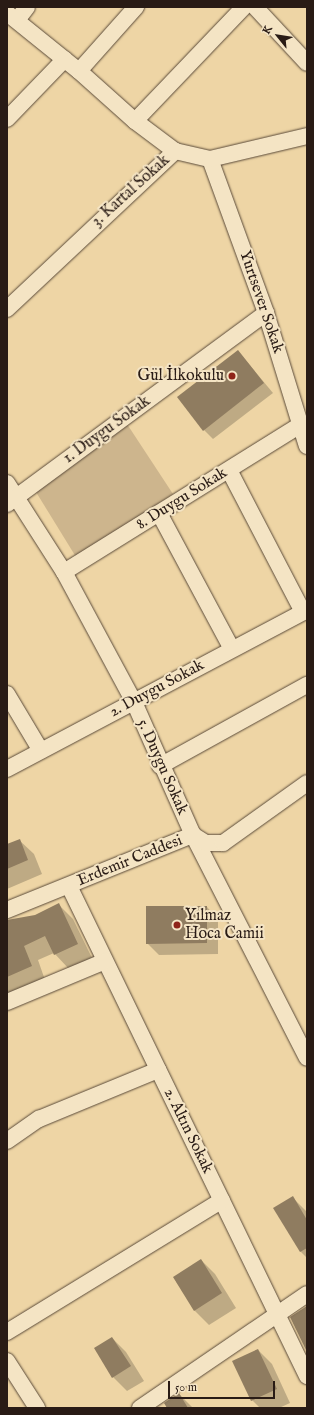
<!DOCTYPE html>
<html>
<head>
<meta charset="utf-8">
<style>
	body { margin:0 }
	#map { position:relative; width:314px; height:1415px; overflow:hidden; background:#eed5a5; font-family:"IM FELL English",serif }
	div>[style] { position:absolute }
	.green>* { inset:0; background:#cdb58d }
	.shadow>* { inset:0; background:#0003 }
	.building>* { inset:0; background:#8f7c60 }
	.roads { filter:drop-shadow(0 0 1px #5a4a39) drop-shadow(0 0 1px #5a4a39) }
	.minor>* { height:16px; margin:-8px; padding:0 8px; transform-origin:8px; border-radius:8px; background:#f4e4c4 }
	.dots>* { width:11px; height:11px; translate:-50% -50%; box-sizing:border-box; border:2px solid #f4e4c4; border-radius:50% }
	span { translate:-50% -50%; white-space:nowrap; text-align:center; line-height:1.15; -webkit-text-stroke:4px #f4e4c4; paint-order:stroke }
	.street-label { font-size:16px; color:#291b15 }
	.poi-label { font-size:16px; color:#291b15 }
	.right { translate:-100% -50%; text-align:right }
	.left { translate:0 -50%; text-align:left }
	.frame { position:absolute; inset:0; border:8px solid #291b15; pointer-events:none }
	.north { position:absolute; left:258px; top:16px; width:40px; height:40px; -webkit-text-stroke:3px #f4e4c4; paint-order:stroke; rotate:300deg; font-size:11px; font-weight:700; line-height:16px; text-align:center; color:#291b15 }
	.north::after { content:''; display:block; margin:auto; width:14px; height:18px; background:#291b15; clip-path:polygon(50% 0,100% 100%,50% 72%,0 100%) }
	.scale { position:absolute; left:168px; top:1381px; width:107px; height:18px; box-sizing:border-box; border:2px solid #291b15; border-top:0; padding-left:5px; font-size:12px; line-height:14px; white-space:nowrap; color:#291b15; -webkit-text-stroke:3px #f4e4c4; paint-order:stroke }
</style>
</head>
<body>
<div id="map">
	<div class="green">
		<div style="clip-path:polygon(127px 424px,173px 494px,76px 557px,36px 492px)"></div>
	</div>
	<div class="shadow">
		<div style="clip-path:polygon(238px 351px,273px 393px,213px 439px,204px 430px)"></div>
		<div style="clip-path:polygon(19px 840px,34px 854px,42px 874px,7px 889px,7px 845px)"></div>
		<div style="clip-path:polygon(59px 905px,73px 919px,92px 958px,69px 969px,54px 953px,38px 960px,45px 980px,7px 997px,7px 921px,36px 916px)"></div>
		<div style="clip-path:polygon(207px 907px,218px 919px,218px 954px,159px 955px,147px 943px)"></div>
		<div style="clip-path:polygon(292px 1197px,307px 1212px,307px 1258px,300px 1251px)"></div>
		<div style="clip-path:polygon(201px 1260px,215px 1274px,236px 1308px,209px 1325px,195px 1311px,174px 1278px)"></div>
		<div style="clip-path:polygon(112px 1338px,126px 1352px,144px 1381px,127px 1391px,113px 1377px)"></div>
		<div style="clip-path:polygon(258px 1350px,272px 1364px,290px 1403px,279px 1408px,260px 1408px,252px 1400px)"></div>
		<div style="clip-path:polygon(179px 1394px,193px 1408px,168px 1408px)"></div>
	</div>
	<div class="building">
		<div style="clip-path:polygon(238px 350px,264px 383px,203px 431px,177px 397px)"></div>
		<div style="clip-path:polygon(20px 839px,28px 860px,7px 869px,7px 844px)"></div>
		<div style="clip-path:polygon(59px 903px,78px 944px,54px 955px,45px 936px,24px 946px,32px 966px,7px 977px,7px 920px,35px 915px)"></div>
		<div style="clip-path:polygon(146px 906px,207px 906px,207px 943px,146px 944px)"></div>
		<div style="clip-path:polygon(293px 1196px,307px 1220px,307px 1248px,300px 1252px,273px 1208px)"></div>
		<div style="clip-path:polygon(201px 1259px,222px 1293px,194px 1311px,173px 1277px)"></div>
		<div style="clip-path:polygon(307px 1306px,307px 1352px,290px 1317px)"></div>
		<div style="clip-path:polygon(112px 1337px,131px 1366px,112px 1378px,94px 1348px)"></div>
		<div style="clip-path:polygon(258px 1349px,277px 1389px,251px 1401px,232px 1361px)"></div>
		<div style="clip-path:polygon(179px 1393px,188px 1408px,167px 1408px,164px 1403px)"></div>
	</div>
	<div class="roads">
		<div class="minor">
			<div style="left:255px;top:7px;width:76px;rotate:47.1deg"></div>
			<div style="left:7px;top:13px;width:92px;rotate:38.9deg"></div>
			<div style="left:79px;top:71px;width:75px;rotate:41.8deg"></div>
			<div style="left:135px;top:121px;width:50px;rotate:36.9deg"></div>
			<div style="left:17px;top:20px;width:16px;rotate:-52deg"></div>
			<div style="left:79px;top:71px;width:86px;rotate:-48.3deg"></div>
			<div style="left:7px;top:119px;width:83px;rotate:-46deg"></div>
			<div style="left:135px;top:121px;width:158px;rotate:-46.3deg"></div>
			<div style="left:210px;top:159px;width:164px;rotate:70deg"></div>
			<div style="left:266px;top:313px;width:139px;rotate:72.9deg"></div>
			<div style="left:7px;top:309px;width:231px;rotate:-43.2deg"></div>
			<div style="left:175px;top:151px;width:36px;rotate:13deg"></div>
			<div style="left:210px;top:159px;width:100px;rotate:-13.3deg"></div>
			<div style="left:229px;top:470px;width:160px;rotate:62.5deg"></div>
			<div style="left:7px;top:483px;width:106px;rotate:57.4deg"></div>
			<div style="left:64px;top:572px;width:148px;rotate:61.7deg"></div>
			<div style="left:134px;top:702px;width:145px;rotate:66.1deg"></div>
			<div style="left:193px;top:835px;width:250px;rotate:62.9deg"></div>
			<div style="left:7px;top:504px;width:322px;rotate:-36.4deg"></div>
			<div style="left:159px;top:513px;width:154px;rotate:61.8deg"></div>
			<div style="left:64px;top:572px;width:278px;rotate:-31.9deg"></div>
			<div style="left:7px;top:694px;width:66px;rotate:59.2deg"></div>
			<div style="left:160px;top:766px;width:168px;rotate:-28.9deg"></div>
			<div style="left:7px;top:769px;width:340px;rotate:-27.9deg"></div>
			<div style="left:69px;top:886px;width:545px;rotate:64.09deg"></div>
			<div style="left:7px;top:910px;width:201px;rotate:-22deg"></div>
			<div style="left:193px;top:835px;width:15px;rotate:32deg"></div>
			<div style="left:206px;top:843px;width:17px"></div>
			<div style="left:223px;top:843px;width:103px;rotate:-35.5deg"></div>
			<div style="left:7px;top:1002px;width:106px;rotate:-22.7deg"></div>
			<div style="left:7px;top:1141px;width:39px;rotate:-35deg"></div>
			<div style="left:39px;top:1119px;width:129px;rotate:-22.4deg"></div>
			<div style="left:7px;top:1332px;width:252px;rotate:-31.5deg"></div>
			<div style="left:7px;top:1361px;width:56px;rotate:57.4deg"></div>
			<div style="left:140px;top:1408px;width:202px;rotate:-34.3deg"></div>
		</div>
	</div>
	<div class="dots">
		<div style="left:232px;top:376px;background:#8f2418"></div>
		<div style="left:177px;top:925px;background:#8f2418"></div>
	</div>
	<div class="street-label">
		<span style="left:131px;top:191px;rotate:-42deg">3. Kartal Sokak</span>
		<span style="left:261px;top:302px;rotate:71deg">Yurtsever Sokak</span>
		<span style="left:107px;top:430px;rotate:-36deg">1. Duygu Sokak</span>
		<span style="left:182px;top:499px;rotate:-32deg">8. Duygu Sokak</span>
		<span style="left:157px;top:689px;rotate:-28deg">2. Duygu Sokak</span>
		<span style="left:162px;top:767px;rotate:66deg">5. Duygu Sokak</span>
		<span style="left:130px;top:861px;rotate:-22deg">Erdemir Caddesi</span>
		<span style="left:188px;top:1131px;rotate:64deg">2. Altın Sokak</span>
	</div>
	<div class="poi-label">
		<span class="right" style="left:224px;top:376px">Gül İlkokulu</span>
		<span class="left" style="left:185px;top:925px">Yılmaz<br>Hoca Camii</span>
	</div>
	<div class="frame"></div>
	<div class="north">K</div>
	<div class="scale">50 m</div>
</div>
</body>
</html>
